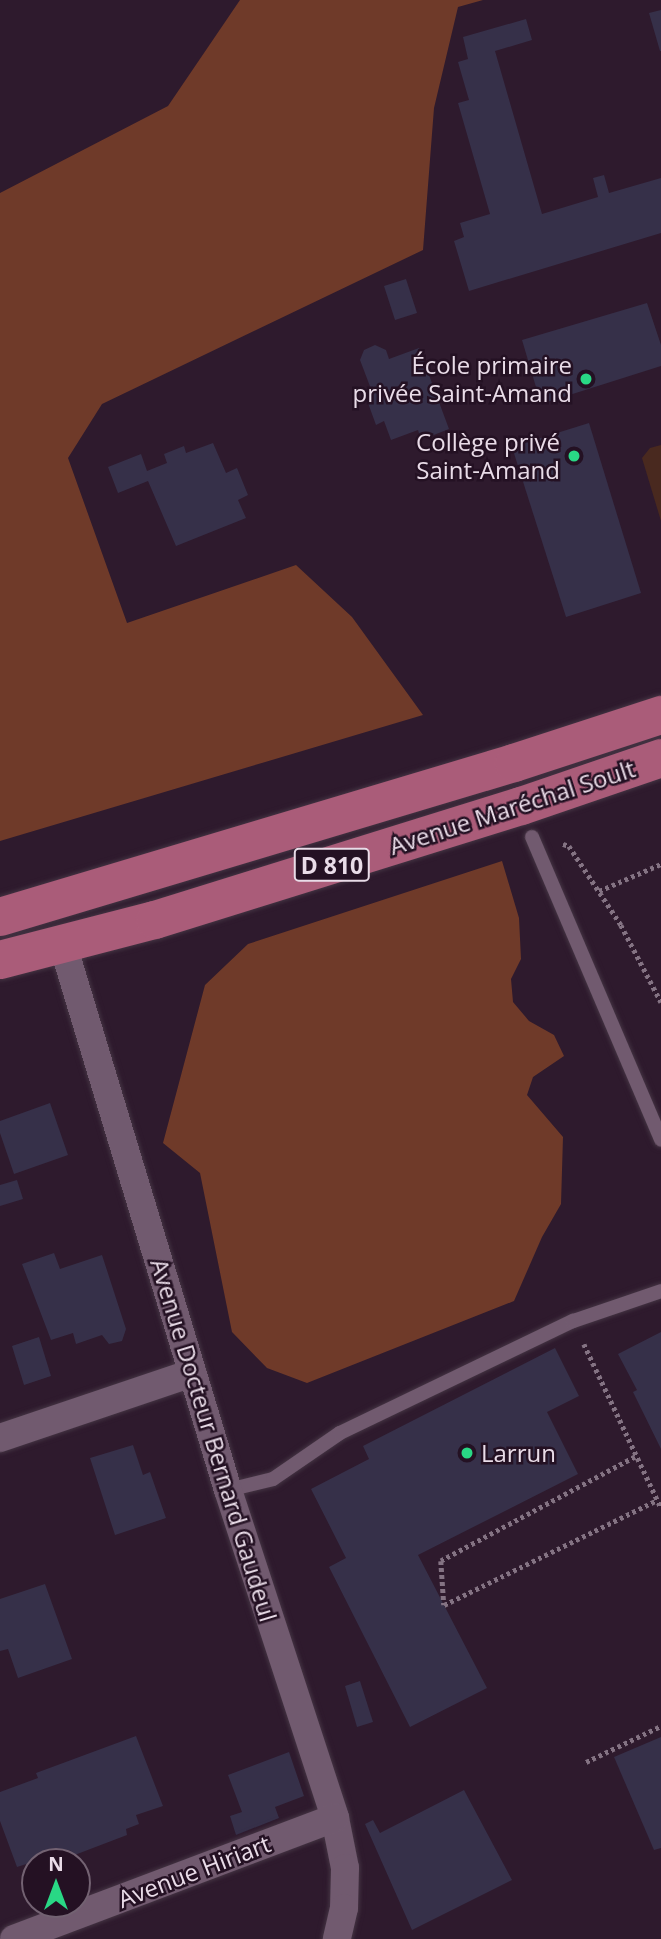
<!DOCTYPE html>
<html>
<head>
<meta charset="utf-8">
<style>
	body { margin:0 }
	#map { position:relative; width:661px; height:1939px; overflow:hidden; background:#2e1a2d; font-family:"Open Sans",sans-serif }
	div>[style] { position:absolute }
	.green>* { inset:0; background:#49291f }
	.forest>* { inset:0; background:#6f3a29 }
	.building>* { inset:0; background:#363049 }
	.path>* { height:4.5px; margin-top:-2.25px; transform-origin:0; background:repeating-linear-gradient(90deg,#847383 0 3.5px,transparent 0 7px) }
	.roads { filter:drop-shadow(0 0 2px #443443) drop-shadow(0 0 2px #443443) }
	.service>* { height:14px; margin:-7px; padding:0 7px; transform-origin:7px; border-radius:7px; background:#715a6f }
	.minor>* { height:28px; margin:-14px; padding:0 14px; transform-origin:14px; border-radius:14px; background:#715a6f }
	.primary>* { height:38px; margin:-19px; padding:0 19px; transform-origin:19px; border-radius:19px; background:#aa5c79 }
	.dots>* { width:19px; height:19px; translate:-50% -50%; box-sizing:border-box; border:4px solid #241123; border-radius:50% }
	span { translate:-50% -50%; white-space:nowrap; text-align:center; line-height:1.15; -webkit-text-stroke:5px #241123; paint-order:stroke }
	.shield-label span { padding:2px 5px; background:#241123; border:2px solid; border-radius:5px; -webkit-text-stroke-width:0 }
	.shield-label { font-size:23px; color:#e9dce8; font-weight:700 }
	.poi-label { font-size:24px; color:#e9dce8 }
	.right { translate:-100% -50%; text-align:right }
	.left { translate:0 -50%; text-align:left }
	.street-label { font-size:24px; color:#e9dce8 }
	.north { position:absolute; left:21px; top:1848px; width:70px; height:70px; box-sizing:border-box; background:#241123; border:2px solid #736272; border-radius:50%; rotate:0deg; font-size:19px; font-weight:700; line-height:28px; text-align:center; color:#e9dce8 }
	.north::after { content:''; display:block; margin:auto; width:24px; height:32px; background:#29d885; clip-path:polygon(50% 0,100% 100%,50% 72%,0 100%) }
</style>
</head>
<body>
<div id="map">
	<div class="green">
		<div style="clip-path:polygon(661px 445px,661px 521px,642px 458px,650px 448px)"></div>
	</div>
	<div class="forest">
		<div style="clip-path:polygon(240px 0,483px 0,458px 7px,434px 108px,423px 250px,102px 404px,68px 458px,127px 623px,296px 565px,352px 617px,423px 715px,0 841px,0 193px,168px 106px)"></div>
		<div style="clip-path:polygon(502px 861px,519px 918px,521px 959px,511px 979px,513px 1002px,529px 1021px,554px 1035px,564px 1056px,533px 1077px,527px 1095px,563px 1137px,561px 1204px,542px 1237px,514px 1301px,307px 1383px,267px 1368px,232px 1332px,200px 1173px,163px 1143px,205px 985px,248px 944px)"></div>
	</div>
	<div class="building">
		<div style="clip-path:polygon(661px 10px,661px 51px,660px 51px,649px 13px)"></div>
		<div style="clip-path:polygon(526px 19px,532px 40px,495px 51px,542px 214px,598px 197px,593px 178px,604px 175px,609px 193px,661px 178px,661px 233px,469px 291px,454px 241px,464px 237px,460px 223px,490px 214px,458px 103px,469px 100px,458px 62px,468px 59px,463px 37px)"></div>
		<div style="clip-path:polygon(406px 279px,417px 313px,395px 320px,384px 286px)"></div>
		<div style="clip-path:polygon(647px 303px,661px 345px,661px 366px,541px 404px,522px 340px)"></div>
		<div style="clip-path:polygon(375px 345px,386px 350px,389px 359px,419px 348px,449px 429px,421px 440px,418px 430px,391px 440px,384px 421px,376px 425px,364px 392px,371px 389px,360px 360px,364px 350px)"></div>
		<div style="clip-path:polygon(589px 423px,641px 593px,566px 617px,512px 447px)"></div>
		<div style="clip-path:polygon(213px 443px,226px 473px,237px 468px,248px 495px,238px 500px,246px 518px,176px 546px,148px 481px,118px 493px,108px 467px,141px 454px,147px 471px,167px 463px,164px 454px,184px 446px,186px 453px)"></div>
		<div style="clip-path:polygon(50px 1103px,68px 1155px,14px 1174px,0 1133px,0 1121px)"></div>
		<div style="clip-path:polygon(17px 1180px,23px 1199px,0 1206px,0 1185px)"></div>
		<div style="clip-path:polygon(54px 1253px,60px 1269px,102px 1255px,126px 1329px,122px 1341px,109px 1344px,102px 1335px,76px 1344px,73px 1333px,51px 1340px,22px 1264px)"></div>
		<div style="clip-path:polygon(661px 1332px,661px 1449px,633px 1392px,637px 1390px,618px 1354px)"></div>
		<div style="clip-path:polygon(39px 1337px,51px 1376px,24px 1385px,12px 1346px)"></div>
		<div style="clip-path:polygon(555px 1348px,579px 1396px,547px 1412px,578px 1474px,418px 1555px,487px 1688px,410px 1727px,329px 1567px,346px 1558px,311px 1489px,369px 1459px,363px 1446px)"></div>
		<div style="clip-path:polygon(133px 1445px,143px 1475px,150px 1472px,166px 1518px,115px 1535px,90px 1458px)"></div>
		<div style="clip-path:polygon(45px 1584px,72px 1659px,18px 1678px,8px 1649px,0 1651px,0 1599px)"></div>
		<div style="clip-path:polygon(360px 1681px,373px 1722px,357px 1727px,345px 1686px)"></div>
		<div style="clip-path:polygon(136px 1736px,163px 1806px,136px 1815px,139px 1824px,126px 1829px,127px 1835px,72px 1856px,70px 1850px,17px 1867px,0 1821px,0 1792px,38px 1778px,36px 1773px)"></div>
		<div style="clip-path:polygon(661px 1737px,661px 1848px,654px 1850px,614px 1757px)"></div>
		<div style="clip-path:polygon(289px 1752px,304px 1796px,275px 1807px,279px 1818px,236px 1835px,230px 1816px,242px 1812px,228px 1775px)"></div>
		<div style="clip-path:polygon(464px 1790px,512px 1880px,412px 1930px,365px 1824px,373px 1820px,380px 1833px)"></div>
	</div>
	<div class="path">
		<div style="left:563px;top:844px;width:6px;rotate:18deg"></div>
		<div style="left:569px;top:846px;width:95px;rotate:56.6deg"></div>
		<div style="left:621px;top:925px;width:87px;rotate:62.5deg"></div>
		<div style="left:599px;top:891px;width:68px;rotate:-23.5deg"></div>
		<div style="left:584px;top:1344px;width:181px;rotate:64.8deg"></div>
		<div style="left:635px;top:1457px;width:220px;rotate:151.8deg"></div>
		<div style="left:441px;top:1561px;width:44px;rotate:86.1deg"></div>
		<div style="left:444px;top:1605px;width:237px;rotate:-26.2deg"></div>
		<div style="left:586px;top:1762px;width:83px;rotate:-25.6deg"></div>
	</div>
	<div class="roads">
		<div class="service">
			<div style="left:532px;top:837px;width:329px;rotate:66.9deg"></div>
			<div style="left:228px;top:1490px;width:46px;rotate:-13.7deg"></div>
			<div style="left:273px;top:1479px;width:81px;rotate:-34.5deg"></div>
			<div style="left:340px;top:1433px;width:259px;rotate:-25.7deg"></div>
			<div style="left:573px;top:1321px;width:93px;rotate:-18.8deg"></div>
		</div>
		<div class="minor">
			<div style="left:62px;top:942px;width:573px;rotate:73.15deg"></div>
			<div style="left:228px;top:1490px;width:345px;rotate:71.9deg"></div>
			<div style="left:335px;top:1818px;width:51px;rotate:78.7deg"></div>
			<div style="left:345px;top:1868px;width:40px;rotate:91.4deg"></div>
			<div style="left:344px;top:1908px;width:32px;rotate:103deg"></div>
			<div style="left:0;top:1438px;width:203px;rotate:-18.7deg"></div>
			<div style="left:14px;top:1939px;width:343px;rotate:-20.7deg"></div>
		</div>
		<div class="primary">
			<div style="left:0;top:917px;width:537px;rotate:-16.68deg"></div>
			<div style="left:514px;top:763px;width:155px;rotate:-18.1deg"></div>
			<div style="left:0;top:960px;width:160px;rotate:-14.5deg"></div>
			<div style="left:155px;top:920px;width:383px;rotate:-17.3deg"></div>
			<div style="left:521px;top:806px;width:148px;rotate:-18.9deg"></div>
		</div>
	</div>
	<div class="dots">
		<div style="left:586px;top:379px;background:#29d885"></div>
		<div style="left:574px;top:456px;background:#29d885"></div>
		<div style="left:467px;top:1453px;background:#29d885"></div>
	</div>
	<div class="shield-label">
		<span style="left:332px;top:865px">D 810</span>
	</div>
	<div class="poi-label">
		<span class="right" style="left:572px;top:379px">École primaire<br>privée Saint-Amand</span>
		<span class="right" style="left:560px;top:456px">Collège privé<br>Saint-Amand</span>
		<span class="left" style="left:481px;top:1453px">Larrun</span>
	</div>
	<div class="street-label">
		<span style="left:512px;top:807px;rotate:-18deg">Avenue Maréchal Soult</span>
		<span style="left:214px;top:1440px;rotate:73deg">Avenue Docteur Bernard Gaudeul</span>
		<span style="left:194px;top:1871px;rotate:-21deg">Avenue Hiriart</span>
	</div>
	<div class="north">N</div>
</div>
</body>
</html>
